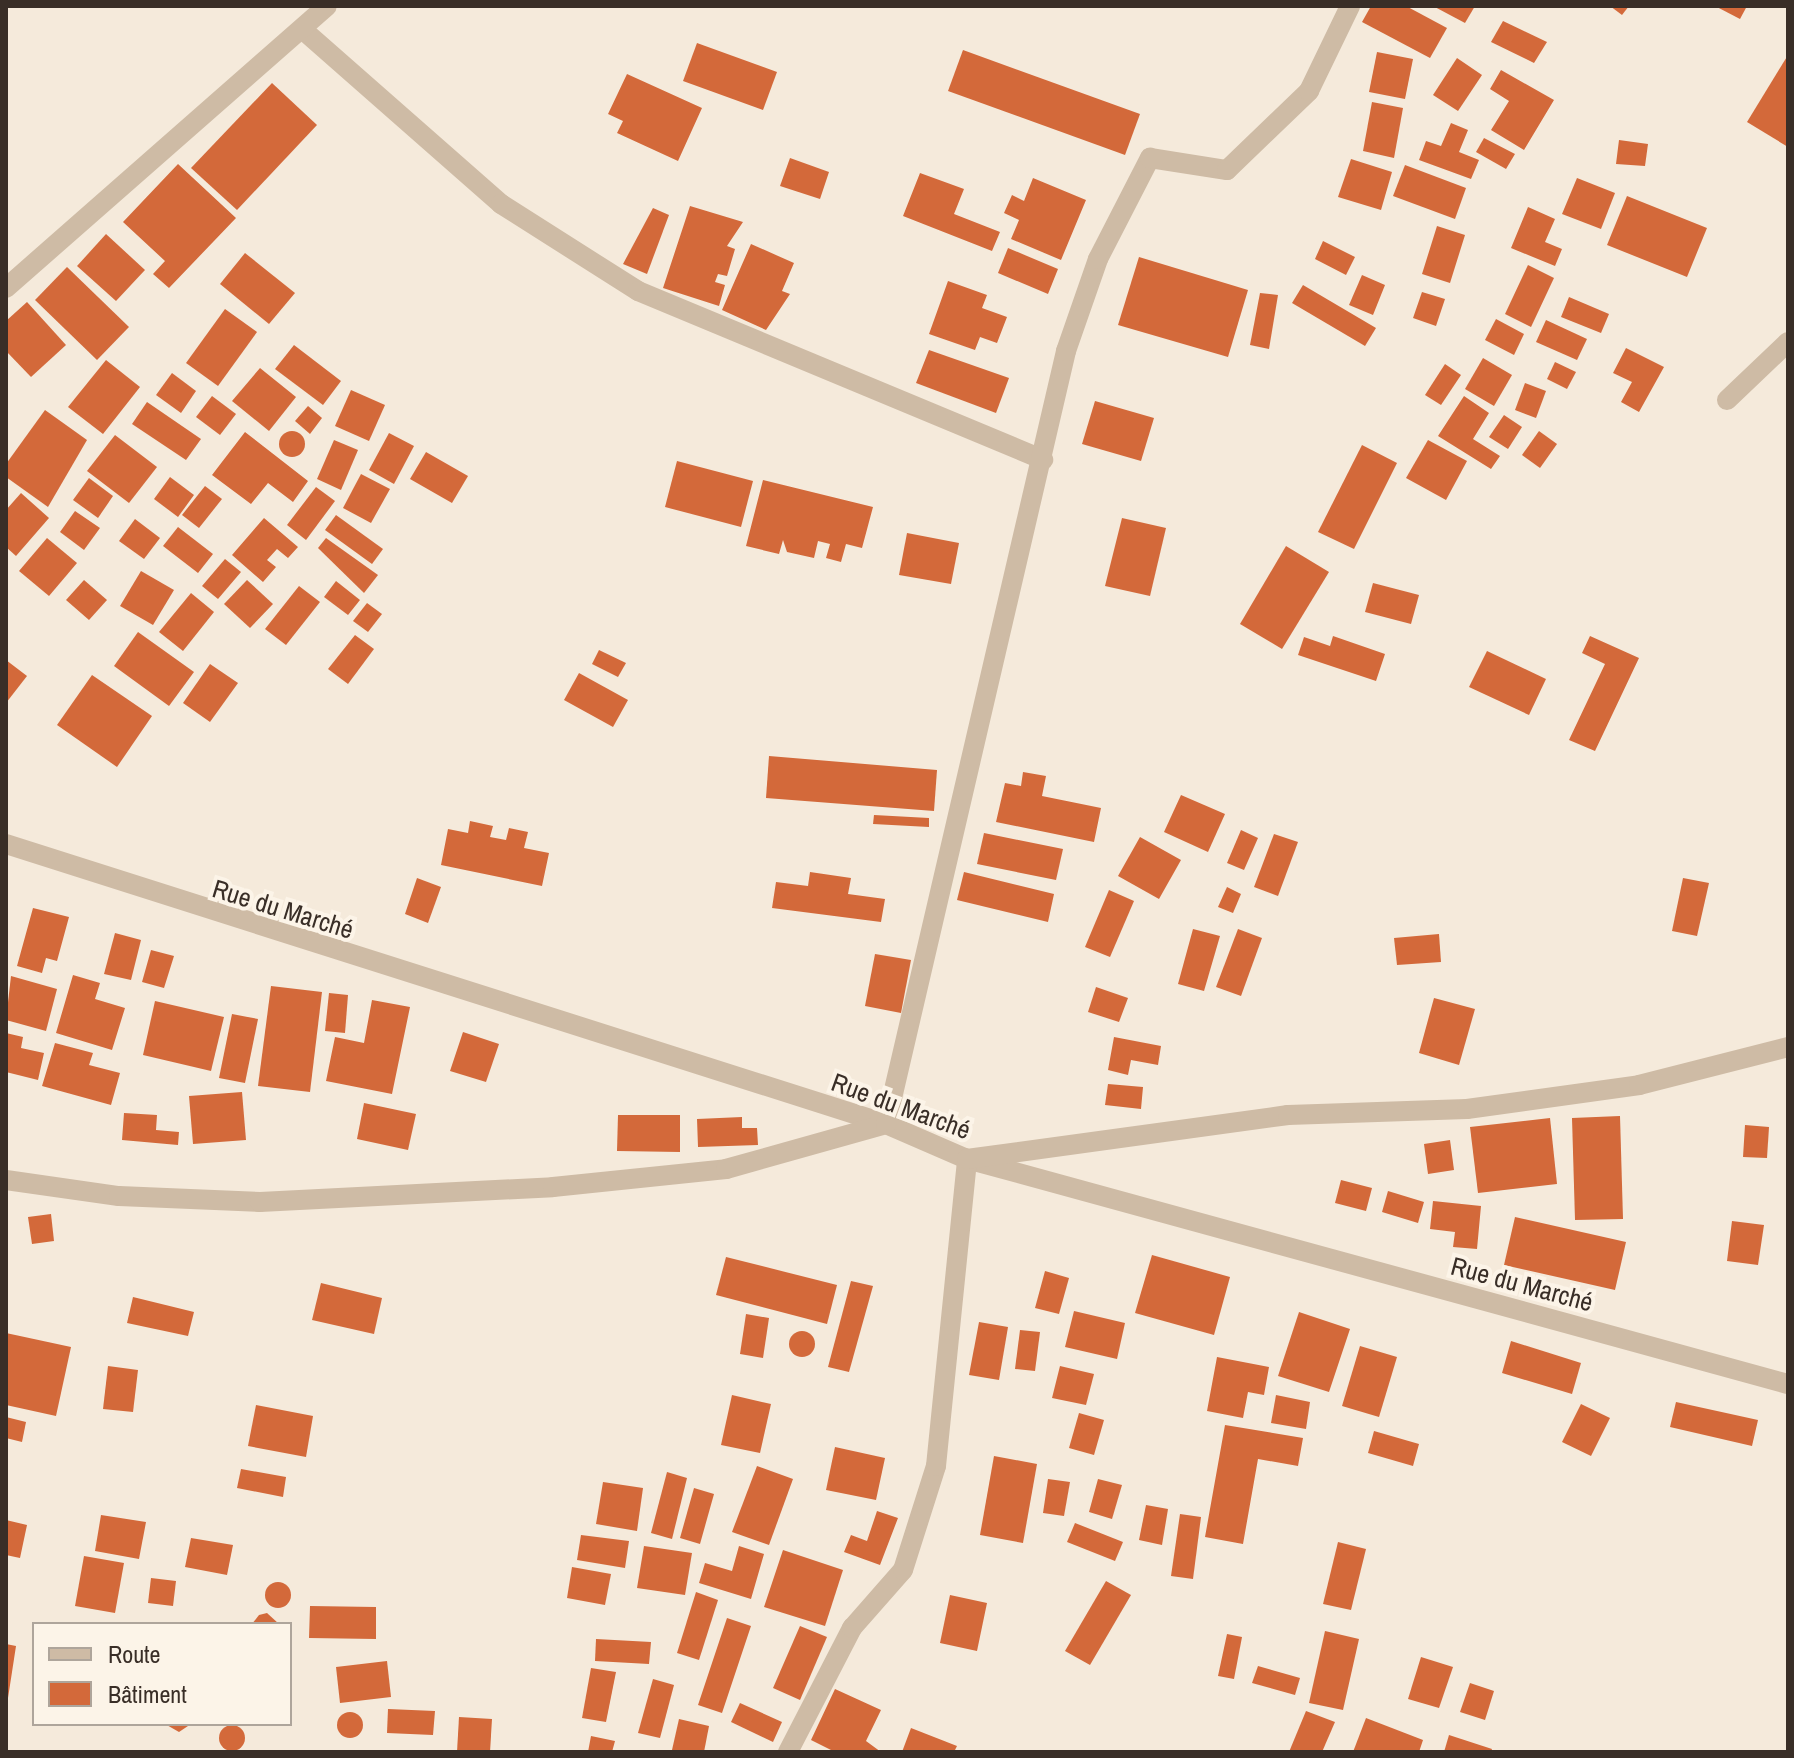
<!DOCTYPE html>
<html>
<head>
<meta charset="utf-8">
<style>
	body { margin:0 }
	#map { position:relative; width:1794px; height:1758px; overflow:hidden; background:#f5eadb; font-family:"Archivo Narrow",sans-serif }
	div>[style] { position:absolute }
	.building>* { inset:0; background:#d3693a }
	.round { border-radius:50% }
	.street>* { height:20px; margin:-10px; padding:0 10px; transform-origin:10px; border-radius:10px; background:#cebba5 }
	span { translate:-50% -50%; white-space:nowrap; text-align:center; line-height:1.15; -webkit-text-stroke:8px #fcf4e8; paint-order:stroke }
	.street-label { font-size:26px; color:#392e27 }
	.frame { position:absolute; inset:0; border:8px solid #392e27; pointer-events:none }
	.legend { position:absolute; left:32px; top:1622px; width:260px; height:104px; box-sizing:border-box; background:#fcf4e8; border:2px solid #aea59b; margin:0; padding:10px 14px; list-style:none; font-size:24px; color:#392e27 }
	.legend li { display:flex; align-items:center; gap:16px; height:40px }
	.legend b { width:40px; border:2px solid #aea59b }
</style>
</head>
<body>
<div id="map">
	<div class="building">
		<div style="clip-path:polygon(1371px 6px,1406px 6px,1447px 28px,1430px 58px,1362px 22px)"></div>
		<div style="clip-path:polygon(1433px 6px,1475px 6px,1465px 23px)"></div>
		<div style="clip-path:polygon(1610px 6px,1629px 6px,1622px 15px)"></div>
		<div style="clip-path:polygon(1715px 6px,1747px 6px,1740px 19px)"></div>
		<div style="clip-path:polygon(1503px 21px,1547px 42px,1534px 63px,1491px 42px)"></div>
		<div style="clip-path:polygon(697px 43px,777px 72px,763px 110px,683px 81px)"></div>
		<div style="clip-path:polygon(963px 50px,1140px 114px,1125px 155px,948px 91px)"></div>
		<div style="clip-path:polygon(1377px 52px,1413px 59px,1405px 99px,1369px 92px)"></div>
		<div style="clip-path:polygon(1788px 55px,1788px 147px,1747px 122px)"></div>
		<div style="clip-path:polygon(1457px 58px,1482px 75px,1458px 111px,1433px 95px)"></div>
		<div style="clip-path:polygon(1501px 70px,1554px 100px,1524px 150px,1491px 130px,1509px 101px,1490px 89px)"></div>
		<div style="clip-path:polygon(627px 74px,702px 108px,678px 161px,617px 133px,623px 121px,608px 114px)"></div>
		<div style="clip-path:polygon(272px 83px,317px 125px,237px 210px,191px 168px)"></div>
		<div style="clip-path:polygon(1372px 102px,1403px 108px,1394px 158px,1363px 151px)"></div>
		<div style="clip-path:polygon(1451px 123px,1468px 130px,1459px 152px,1479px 160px,1471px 179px,1419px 160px,1426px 141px,1441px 146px)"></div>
		<div style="clip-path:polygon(1484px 138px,1515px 154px,1506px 169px,1476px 152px)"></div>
		<div style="clip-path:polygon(1619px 140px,1648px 144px,1645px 166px,1616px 164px)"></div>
		<div style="clip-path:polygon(790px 158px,829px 172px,820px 199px,780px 186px)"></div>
		<div style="clip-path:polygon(1351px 159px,1392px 172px,1381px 210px,1338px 197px)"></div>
		<div style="clip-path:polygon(178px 164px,236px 218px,169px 288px,153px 274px,165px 261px,123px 222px)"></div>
		<div style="clip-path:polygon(1405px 165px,1466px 188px,1455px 219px,1393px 196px)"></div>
		<div style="clip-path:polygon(920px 173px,964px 189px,954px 214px,1000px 232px,992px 251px,903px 216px)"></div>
		<div style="clip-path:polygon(1033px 178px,1086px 200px,1061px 260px,1011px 239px,1019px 220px,1004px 213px,1012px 195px,1024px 201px)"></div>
		<div style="clip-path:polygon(1577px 178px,1615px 193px,1601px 229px,1562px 214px)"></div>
		<div style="clip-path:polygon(1627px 196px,1707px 228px,1687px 277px,1607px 245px)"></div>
		<div style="clip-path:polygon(690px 206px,743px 222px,727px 246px,735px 249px,727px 276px,718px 274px,715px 282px,725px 285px,719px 306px,663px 288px)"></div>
		<div style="clip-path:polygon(1528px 207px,1555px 219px,1545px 242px,1562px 249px,1555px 266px,1511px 248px)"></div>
		<div style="clip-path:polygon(653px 208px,669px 215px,647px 274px,623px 264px)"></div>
		<div style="clip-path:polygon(1437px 226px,1465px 235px,1450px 283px,1422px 274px)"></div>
		<div style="clip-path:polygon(106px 234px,145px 270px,116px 301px,77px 266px)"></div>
		<div style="clip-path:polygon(1323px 241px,1355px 257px,1346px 275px,1315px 259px)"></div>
		<div style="clip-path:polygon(751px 244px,794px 263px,782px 291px,790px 294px,766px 330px,722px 310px)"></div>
		<div style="clip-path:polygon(1008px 248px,1058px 269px,1048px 294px,998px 273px)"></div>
		<div style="clip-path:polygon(245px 253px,295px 293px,269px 324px,220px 284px)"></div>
		<div style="clip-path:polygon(1139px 257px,1248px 290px,1228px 357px,1118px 325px)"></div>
		<div style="clip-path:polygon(1528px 265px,1554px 278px,1531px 327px,1505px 314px)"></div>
		<div style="clip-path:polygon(67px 267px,129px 327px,97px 360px,35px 300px)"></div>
		<div style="clip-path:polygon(1362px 275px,1385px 285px,1373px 315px,1349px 305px)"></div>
		<div style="clip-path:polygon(948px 281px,987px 295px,982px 308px,1007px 317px,997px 343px,980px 337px,975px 350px,929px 334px)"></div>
		<div style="clip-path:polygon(1303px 285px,1376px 328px,1365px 346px,1292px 303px)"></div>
		<div style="clip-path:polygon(1422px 292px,1445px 299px,1436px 326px,1413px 318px)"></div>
		<div style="clip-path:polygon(1260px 293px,1278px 295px,1269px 349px,1250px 345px)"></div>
		<div style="clip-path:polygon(1569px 297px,1609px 314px,1601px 333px,1561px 317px)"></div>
		<div style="clip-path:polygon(27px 302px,66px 345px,31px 377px,6px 351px,6px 321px)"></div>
		<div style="clip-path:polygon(225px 309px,257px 332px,218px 386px,186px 363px)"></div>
		<div style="clip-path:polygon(1496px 319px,1524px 334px,1514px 355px,1485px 340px)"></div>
		<div style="clip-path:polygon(1546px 320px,1587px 339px,1577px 360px,1536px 342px)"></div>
		<div style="clip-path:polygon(294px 345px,341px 381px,323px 405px,275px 369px)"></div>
		<div style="clip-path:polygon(1626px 348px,1664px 367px,1639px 412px,1621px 402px,1632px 382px,1613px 373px)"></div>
		<div style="clip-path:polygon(929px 350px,1009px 378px,996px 413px,916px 383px)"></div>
		<div style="clip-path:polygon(1483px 358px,1512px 375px,1494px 406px,1465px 389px)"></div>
		<div style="clip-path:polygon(106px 360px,140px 387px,103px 434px,68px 407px)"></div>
		<div style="clip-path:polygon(1555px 362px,1576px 372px,1567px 389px,1547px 379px)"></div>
		<div style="clip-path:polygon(1445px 364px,1461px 375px,1441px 405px,1425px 395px)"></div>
		<div style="clip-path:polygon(260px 368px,296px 397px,269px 431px,232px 401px)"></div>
		<div style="clip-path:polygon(172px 373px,196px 391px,181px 413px,156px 395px)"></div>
		<div style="clip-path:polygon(1525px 383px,1546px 391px,1536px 418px,1515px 410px)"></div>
		<div style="clip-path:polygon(351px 390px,385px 405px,369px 441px,335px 426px)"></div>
		<div style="clip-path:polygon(212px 396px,236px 414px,220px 435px,196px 417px)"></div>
		<div style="clip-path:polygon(1464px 396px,1489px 413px,1473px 439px,1500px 456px,1491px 469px,1438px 436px)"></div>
		<div style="clip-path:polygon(1095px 401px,1154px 418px,1141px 461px,1082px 444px)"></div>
		<div style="clip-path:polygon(147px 402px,201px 439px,186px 460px,132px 424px)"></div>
		<div style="clip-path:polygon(308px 406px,322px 418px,310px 434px,295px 421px)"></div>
		<div style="clip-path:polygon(45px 410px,87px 440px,48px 507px,6px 477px,6px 464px)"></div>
		<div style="clip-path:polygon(1504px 415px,1522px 427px,1508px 449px,1489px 437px)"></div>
		<div style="clip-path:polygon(1539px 431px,1557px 444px,1540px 468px,1522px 455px)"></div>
		<div class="round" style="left:279px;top:431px;width:26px;height:26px"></div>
		<div style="clip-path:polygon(245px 432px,308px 481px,293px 502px,268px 483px,251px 504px,212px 475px)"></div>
		<div style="clip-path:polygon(389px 433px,414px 446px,394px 484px,369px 470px)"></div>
		<div style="clip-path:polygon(115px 435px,157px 467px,129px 503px,87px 471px)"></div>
		<div style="clip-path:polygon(334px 440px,358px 450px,341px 490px,317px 479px)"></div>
		<div style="clip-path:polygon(1428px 440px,1467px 461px,1446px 500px,1406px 478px)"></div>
		<div style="clip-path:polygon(1362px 445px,1397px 463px,1354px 549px,1318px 532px)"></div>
		<div style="clip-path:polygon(426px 452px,468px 476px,452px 503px,410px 479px)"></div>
		<div style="clip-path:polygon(677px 461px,753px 481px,741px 527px,665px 507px)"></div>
		<div style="clip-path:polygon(361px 474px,390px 489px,371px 523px,343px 508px)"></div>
		<div style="clip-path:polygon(170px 477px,194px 495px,178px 517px,154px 499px)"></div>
		<div style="clip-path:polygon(89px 478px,113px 496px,98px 518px,73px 500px)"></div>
		<div style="clip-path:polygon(763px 480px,873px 507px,862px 548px,846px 544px,841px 562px,826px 558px,830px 544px,818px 541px,814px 558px,787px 552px,783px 540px,779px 554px,746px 546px)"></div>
		<div style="clip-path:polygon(205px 486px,222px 499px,199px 528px,182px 515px)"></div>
		<div style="clip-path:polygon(316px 487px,335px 501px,306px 540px,287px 525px)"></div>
		<div style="clip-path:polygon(21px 493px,49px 518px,16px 556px,6px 547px,6px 510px)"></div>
		<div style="clip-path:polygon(75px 511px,100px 528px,84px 550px,60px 532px)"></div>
		<div style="clip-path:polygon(336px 515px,383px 549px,372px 564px,325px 530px)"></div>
		<div style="clip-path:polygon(264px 518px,298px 547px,288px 558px,277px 549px,267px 560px,276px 567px,263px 582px,232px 555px)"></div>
		<div style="clip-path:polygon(1122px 518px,1166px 528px,1150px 596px,1105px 586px)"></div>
		<div style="clip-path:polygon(135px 519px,160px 538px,144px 559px,119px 541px)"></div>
		<div style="clip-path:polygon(178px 527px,213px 554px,198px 573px,163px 546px)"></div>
		<div style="clip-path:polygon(907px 533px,959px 543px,951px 584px,899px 575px)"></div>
		<div style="clip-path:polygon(47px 538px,77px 563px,49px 596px,19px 571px)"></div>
		<div style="clip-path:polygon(326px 538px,378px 575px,364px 593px,318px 548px)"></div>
		<div style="clip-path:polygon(1286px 546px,1329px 572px,1282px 649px,1240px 624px)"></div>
		<div style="clip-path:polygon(225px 559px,241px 572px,218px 599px,202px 586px)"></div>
		<div style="clip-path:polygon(141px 571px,174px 590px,153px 625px,120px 606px)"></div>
		<div style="clip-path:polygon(84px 580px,107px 600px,89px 620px,66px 600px)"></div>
		<div style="clip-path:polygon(247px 580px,273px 604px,250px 628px,224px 604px)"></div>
		<div style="clip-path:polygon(336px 581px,360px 600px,348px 615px,324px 597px)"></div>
		<div style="clip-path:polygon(1373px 583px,1419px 595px,1411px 624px,1365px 612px)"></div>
		<div style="clip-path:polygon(299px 586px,320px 602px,286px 645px,265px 629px)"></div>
		<div style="clip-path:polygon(191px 593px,214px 612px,183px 651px,159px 632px)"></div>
		<div style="clip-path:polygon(367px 603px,382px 614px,368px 632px,353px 621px)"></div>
		<div style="clip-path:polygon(138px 632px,194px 672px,169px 706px,114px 666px)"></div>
		<div style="clip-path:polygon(355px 635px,374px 649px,348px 684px,328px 669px)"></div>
		<div style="clip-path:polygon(1333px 636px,1385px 654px,1376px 681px,1298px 655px,1304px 637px,1330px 646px)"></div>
		<div style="clip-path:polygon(1590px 636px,1639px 658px,1595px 751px,1569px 740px,1605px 664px,1582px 653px)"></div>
		<div style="clip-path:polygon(599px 650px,626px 663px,618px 677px,592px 664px)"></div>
		<div style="clip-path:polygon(1487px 651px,1546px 679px,1529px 715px,1469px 687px)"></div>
		<div style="clip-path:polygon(6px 660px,27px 676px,6px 703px)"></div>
		<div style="clip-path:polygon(210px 664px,238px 683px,210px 722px,183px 703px)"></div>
		<div style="clip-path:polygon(579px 673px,628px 700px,613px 727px,564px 700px)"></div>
		<div style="clip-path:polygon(92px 675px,152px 716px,117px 767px,57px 725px)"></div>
		<div style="clip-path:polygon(769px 756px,937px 770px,934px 811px,766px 798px)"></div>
		<div style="clip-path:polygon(1023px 772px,1046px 776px,1042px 796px,1101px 808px,1094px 842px,996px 822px,1005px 783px,1021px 786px)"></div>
		<div style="clip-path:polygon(1181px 795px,1225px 814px,1208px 852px,1164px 832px)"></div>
		<div style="clip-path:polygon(874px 815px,929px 818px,929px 827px,873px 824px)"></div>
		<div style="clip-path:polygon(470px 821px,493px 826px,490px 837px,506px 840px,509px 828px,528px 832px,524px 848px,549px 853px,542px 886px,441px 865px,448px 829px,468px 833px)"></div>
		<div style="clip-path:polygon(1241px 830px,1258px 838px,1244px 870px,1227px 863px)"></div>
		<div style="clip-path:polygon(984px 833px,1063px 849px,1056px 880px,977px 864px)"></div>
		<div style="clip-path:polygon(1274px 834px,1298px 842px,1278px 896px,1254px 887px)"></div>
		<div style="clip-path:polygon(1140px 837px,1181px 860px,1159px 899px,1118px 876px)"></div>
		<div style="clip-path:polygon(810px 872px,851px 878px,848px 894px,885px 899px,881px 922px,772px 908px,776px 882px,808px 886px)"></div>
		<div style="clip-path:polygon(964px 872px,1054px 894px,1048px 922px,957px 900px)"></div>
		<div style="clip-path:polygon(417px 878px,441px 887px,428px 923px,405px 914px)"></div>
		<div style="clip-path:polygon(1683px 878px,1709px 883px,1697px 936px,1672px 931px)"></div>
		<div style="clip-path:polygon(1227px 887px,1241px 894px,1233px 913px,1218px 907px)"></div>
		<div style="clip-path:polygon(1109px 890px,1134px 901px,1110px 957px,1085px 947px)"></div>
		<div style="clip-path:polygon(33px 908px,69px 917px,57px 961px,46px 958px,42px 973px,17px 966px)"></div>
		<div style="clip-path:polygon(1193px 929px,1220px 936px,1204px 991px,1178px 984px)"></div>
		<div style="clip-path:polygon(1238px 929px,1262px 938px,1241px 996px,1216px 987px)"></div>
		<div style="clip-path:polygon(115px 933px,141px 940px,131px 980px,104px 974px)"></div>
		<div style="clip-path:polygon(1439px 934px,1441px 962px,1397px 965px,1394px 938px)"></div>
		<div style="clip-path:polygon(151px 950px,174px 956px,164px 988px,142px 982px)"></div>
		<div style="clip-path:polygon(875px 954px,911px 960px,901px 1013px,865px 1006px)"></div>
		<div style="clip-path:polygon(73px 975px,100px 983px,95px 999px,125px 1008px,112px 1050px,56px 1033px)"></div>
		<div style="clip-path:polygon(11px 976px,57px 989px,46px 1031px,6px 1020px)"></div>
		<div style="clip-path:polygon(271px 986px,322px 992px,310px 1092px,258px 1086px)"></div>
		<div style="clip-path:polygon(1096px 987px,1128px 998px,1119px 1022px,1088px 1012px)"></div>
		<div style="clip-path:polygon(329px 993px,348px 995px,345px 1033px,325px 1031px)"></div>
		<div style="clip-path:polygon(1434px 998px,1475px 1009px,1459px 1065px,1419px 1053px)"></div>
		<div style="clip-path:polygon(372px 1000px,410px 1007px,392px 1094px,326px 1081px,335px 1037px,364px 1043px)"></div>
		<div style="clip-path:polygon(155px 1001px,224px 1017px,211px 1071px,143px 1055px)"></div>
		<div style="clip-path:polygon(232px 1014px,258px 1019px,245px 1083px,219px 1078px)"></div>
		<div style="clip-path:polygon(463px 1032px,499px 1044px,486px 1082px,450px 1071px)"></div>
		<div style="clip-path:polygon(6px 1033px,23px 1037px,21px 1048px,44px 1053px,38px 1080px,6px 1072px)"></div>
		<div style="clip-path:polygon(1114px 1037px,1161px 1046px,1158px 1065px,1131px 1060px,1128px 1075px,1108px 1070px)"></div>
		<div style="clip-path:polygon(55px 1043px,93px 1053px,89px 1065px,120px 1073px,111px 1105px,42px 1086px)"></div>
		<div style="clip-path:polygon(1108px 1084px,1143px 1087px,1141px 1109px,1105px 1105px)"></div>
		<div style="clip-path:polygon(242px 1092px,246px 1140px,193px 1144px,189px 1096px)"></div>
		<div style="clip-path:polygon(364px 1103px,416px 1114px,408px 1150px,357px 1139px)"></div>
		<div style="clip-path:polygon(124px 1113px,157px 1115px,156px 1130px,179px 1132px,178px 1145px,122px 1140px)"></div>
		<div style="clip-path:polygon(618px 1115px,680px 1115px,680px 1152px,617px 1151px)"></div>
		<div style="clip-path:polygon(1620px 1116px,1623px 1219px,1575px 1220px,1572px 1118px)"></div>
		<div style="clip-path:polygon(742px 1117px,742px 1128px,757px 1128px,758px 1145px,698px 1147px,697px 1119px)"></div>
		<div style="clip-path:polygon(1550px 1118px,1557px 1184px,1478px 1193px,1470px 1127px)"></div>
		<div style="clip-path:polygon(1745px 1125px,1769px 1127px,1767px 1158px,1743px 1157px)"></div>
		<div style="clip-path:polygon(1450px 1140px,1454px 1170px,1428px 1174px,1424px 1144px)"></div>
		<div style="clip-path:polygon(1341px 1180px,1372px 1188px,1366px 1211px,1335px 1203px)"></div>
		<div style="clip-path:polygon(1388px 1191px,1424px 1202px,1418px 1223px,1382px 1212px)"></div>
		<div style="clip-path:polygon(1433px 1201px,1481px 1206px,1477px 1249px,1453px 1247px,1455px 1232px,1430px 1229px)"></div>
		<div style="clip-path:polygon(51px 1214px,54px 1241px,32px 1244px,28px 1217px)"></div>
		<div style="clip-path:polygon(1515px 1217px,1626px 1242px,1615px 1290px,1504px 1265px)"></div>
		<div style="clip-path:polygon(1732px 1221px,1764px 1225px,1758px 1265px,1727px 1261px)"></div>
		<div style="clip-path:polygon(1152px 1255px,1230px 1277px,1214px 1335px,1135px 1313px)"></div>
		<div style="clip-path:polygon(726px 1257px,837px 1285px,827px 1324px,716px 1295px)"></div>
		<div style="clip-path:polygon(1045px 1271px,1069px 1278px,1059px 1314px,1035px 1308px)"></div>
		<div style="clip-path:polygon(851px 1281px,873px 1286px,849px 1372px,828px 1367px)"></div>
		<div style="clip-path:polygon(321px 1283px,382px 1298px,374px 1334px,312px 1320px)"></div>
		<div style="clip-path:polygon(133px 1297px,194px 1312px,188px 1336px,127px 1323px)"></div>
		<div style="clip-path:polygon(1074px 1311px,1125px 1323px,1117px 1359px,1065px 1347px)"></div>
		<div style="clip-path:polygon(1299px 1312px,1350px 1329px,1329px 1392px,1278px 1376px)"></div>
		<div style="clip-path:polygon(746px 1314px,769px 1318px,763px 1358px,740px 1354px)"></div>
		<div style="clip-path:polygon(979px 1322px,1008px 1327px,999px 1380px,969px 1375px)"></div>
		<div style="clip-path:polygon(1020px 1330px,1040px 1332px,1035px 1371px,1015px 1369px)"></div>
		<div class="round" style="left:789px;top:1331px;width:26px;height:26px"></div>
		<div style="clip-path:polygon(6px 1333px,71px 1347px,56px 1416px,6px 1405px)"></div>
		<div style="clip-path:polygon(1511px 1341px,1581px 1363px,1572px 1394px,1502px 1373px)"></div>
		<div style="clip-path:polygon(1360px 1346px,1397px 1357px,1379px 1417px,1342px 1406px)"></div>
		<div style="clip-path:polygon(1217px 1357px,1269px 1367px,1264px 1395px,1248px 1392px,1243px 1418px,1207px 1411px)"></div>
		<div style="clip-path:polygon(108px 1366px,138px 1370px,133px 1412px,103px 1409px)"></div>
		<div style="clip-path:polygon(1060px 1366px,1094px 1374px,1086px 1405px,1052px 1398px)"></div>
		<div style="clip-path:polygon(732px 1395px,771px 1404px,760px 1453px,721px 1445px)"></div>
		<div style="clip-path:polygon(1276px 1395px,1310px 1402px,1306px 1429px,1271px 1423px)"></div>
		<div style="clip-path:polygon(1676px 1402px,1758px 1420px,1752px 1446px,1670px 1427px)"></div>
		<div style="clip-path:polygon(1581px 1404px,1610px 1418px,1591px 1456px,1562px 1442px)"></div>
		<div style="clip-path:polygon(256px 1405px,313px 1416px,306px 1457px,248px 1446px)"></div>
		<div style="clip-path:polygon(1079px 1413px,1104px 1420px,1094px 1455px,1069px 1448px)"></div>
		<div style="clip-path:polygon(6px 1417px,26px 1422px,22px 1442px,6px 1438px)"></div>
		<div style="clip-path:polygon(1225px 1425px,1303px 1438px,1298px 1466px,1258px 1459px,1243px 1544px,1205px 1537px)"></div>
		<div style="clip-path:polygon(1374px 1431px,1419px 1444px,1413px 1466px,1368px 1453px)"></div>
		<div style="clip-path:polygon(835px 1447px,885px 1458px,876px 1500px,826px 1490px)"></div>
		<div style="clip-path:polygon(994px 1456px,1037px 1464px,1023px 1543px,980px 1535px)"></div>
		<div style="clip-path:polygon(757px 1466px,793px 1479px,769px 1545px,732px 1532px)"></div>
		<div style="clip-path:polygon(241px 1469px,286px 1477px,283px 1497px,237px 1488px)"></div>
		<div style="clip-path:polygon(667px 1472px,687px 1478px,672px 1539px,651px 1533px)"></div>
		<div style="clip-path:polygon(1048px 1479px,1070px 1482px,1064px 1516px,1043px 1513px)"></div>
		<div style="clip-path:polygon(1098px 1479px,1122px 1485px,1112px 1519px,1089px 1512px)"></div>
		<div style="clip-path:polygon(603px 1482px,643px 1488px,637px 1531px,596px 1524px)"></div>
		<div style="clip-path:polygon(694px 1488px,714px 1494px,700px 1544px,680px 1538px)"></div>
		<div style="clip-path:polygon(1146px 1505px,1168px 1509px,1162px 1545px,1139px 1540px)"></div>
		<div style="clip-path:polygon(877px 1511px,898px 1518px,880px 1565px,844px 1552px,851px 1535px,867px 1541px)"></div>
		<div style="clip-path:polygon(1180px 1514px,1201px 1517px,1193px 1579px,1171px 1576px)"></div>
		<div style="clip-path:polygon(101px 1515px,146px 1522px,139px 1559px,95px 1551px)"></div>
		<div style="clip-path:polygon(6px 1520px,27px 1525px,20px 1558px,6px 1555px)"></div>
		<div style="clip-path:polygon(1075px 1523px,1123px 1542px,1115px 1561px,1067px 1542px)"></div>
		<div style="clip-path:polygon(581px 1535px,629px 1541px,625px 1568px,577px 1560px)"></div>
		<div style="clip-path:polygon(191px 1538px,233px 1545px,227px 1575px,185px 1567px)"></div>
		<div style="clip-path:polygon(1338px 1542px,1366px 1549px,1351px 1610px,1323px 1604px)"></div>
		<div style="clip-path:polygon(644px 1546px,692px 1553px,685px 1595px,637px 1588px)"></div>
		<div style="clip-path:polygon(739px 1546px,764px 1554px,751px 1599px,699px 1583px,705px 1563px,732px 1571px)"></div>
		<div style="clip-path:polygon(783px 1550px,843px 1570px,825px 1626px,764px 1607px)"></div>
		<div style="clip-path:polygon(84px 1556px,124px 1563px,115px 1613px,75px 1606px)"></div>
		<div style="clip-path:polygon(572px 1567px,611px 1574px,605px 1605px,567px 1598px)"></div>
		<div style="clip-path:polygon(151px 1578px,176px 1581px,173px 1606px,148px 1603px)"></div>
		<div style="clip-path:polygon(1106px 1581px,1131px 1595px,1090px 1665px,1065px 1651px)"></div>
		<div class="round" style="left:265px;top:1582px;width:26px;height:26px"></div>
		<div style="clip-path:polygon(696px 1592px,718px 1600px,699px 1660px,677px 1653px)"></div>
		<div style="clip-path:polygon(950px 1595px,987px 1603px,977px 1651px,940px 1643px)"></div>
		<div style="clip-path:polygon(310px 1606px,376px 1607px,376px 1639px,309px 1638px)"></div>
		<div style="clip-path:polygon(267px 1613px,279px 1624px,252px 1624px,259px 1615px)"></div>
		<div style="clip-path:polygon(727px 1618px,751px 1626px,722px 1713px,698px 1705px)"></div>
		<div style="clip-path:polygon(800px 1626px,827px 1637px,800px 1700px,773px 1688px)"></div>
		<div style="clip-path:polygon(1325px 1631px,1359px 1639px,1343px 1710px,1309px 1703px)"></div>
		<div style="clip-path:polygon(1227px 1634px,1242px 1637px,1234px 1679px,1218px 1676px)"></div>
		<div style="clip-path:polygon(596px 1639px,651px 1642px,649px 1664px,595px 1661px)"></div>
		<div style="clip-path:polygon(6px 1644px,16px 1646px,8px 1698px,6px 1698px)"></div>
		<div style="clip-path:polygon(1421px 1657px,1453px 1667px,1439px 1708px,1408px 1699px)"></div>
		<div style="clip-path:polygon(387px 1661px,391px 1697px,340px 1703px,336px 1667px)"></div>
		<div style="clip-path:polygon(1258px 1666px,1300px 1678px,1295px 1695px,1252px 1683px)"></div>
		<div style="clip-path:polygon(591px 1668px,616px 1672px,606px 1722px,582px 1718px)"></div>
		<div style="clip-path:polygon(653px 1679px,674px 1685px,660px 1738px,638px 1733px)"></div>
		<div style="clip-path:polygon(1470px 1683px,1494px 1691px,1485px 1720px,1460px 1712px)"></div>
		<div style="clip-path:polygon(835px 1689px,881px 1710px,866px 1741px,881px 1752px,835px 1752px,811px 1740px)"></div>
		<div style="clip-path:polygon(740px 1703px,782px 1722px,773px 1742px,731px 1722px)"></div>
		<div style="clip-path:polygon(388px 1709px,435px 1711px,433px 1735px,387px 1733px)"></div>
		<div style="clip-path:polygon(1306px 1711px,1335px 1722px,1322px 1752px,1289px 1752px)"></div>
		<div class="round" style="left:337px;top:1712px;width:26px;height:26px"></div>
		<div style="clip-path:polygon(459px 1717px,492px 1719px,490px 1752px,457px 1752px)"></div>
		<div style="clip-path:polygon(1366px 1718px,1423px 1740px,1419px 1752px,1353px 1752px)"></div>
		<div style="clip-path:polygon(679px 1719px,709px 1726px,704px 1752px,672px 1750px)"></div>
		<div style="clip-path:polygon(165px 1724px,191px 1724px,179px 1732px)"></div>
		<div class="round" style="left:219px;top:1725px;width:26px;height:26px"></div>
		<div style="clip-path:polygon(911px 1728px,957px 1746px,954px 1752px,902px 1752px)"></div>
		<div style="clip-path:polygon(1449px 1735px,1492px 1749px,1491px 1752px,1444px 1752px)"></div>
		<div style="clip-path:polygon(591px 1736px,615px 1741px,612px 1752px,588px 1752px)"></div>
	</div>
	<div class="street">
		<div style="left:302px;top:29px;width:265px;rotate:41.3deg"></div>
		<div style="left:501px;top:204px;width:162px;rotate:32.4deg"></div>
		<div style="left:638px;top:291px;width:439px;rotate:22.6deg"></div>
		<div style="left:6px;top:288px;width:427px;rotate:-41.3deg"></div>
		<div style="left:1727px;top:400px;width:84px;rotate:-43.6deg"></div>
		<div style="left:6px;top:844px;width:923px;rotate:17.65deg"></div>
		<div style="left:886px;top:1124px;width:88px;rotate:23.4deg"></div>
		<div style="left:967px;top:1159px;width:851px;rotate:15.33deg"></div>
		<div style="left:6px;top:1180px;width:114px;rotate:8.1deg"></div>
		<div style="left:119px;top:1196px;width:141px;rotate:2.4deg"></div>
		<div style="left:260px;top:1202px;width:293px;rotate:-2.9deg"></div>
		<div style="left:553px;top:1187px;width:174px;rotate:-5.9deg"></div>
		<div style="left:726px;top:1169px;width:166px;rotate:-15.7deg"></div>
		<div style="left:886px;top:1124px;width:794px;rotate:-76.89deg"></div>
		<div style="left:1066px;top:351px;width:97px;rotate:-70.8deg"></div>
		<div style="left:1098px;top:259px;width:114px;rotate:-62.8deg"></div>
		<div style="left:1150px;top:158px;width:78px;rotate:8.9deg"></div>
		<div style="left:1227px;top:170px;width:114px;rotate:-43.9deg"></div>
		<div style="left:1309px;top:91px;width:94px;rotate:-64.2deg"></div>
		<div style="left:788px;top:1752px;width:140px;rotate:-62.7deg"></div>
		<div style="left:852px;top:1628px;width:77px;rotate:-48.7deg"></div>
		<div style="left:903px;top:1570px;width:109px;rotate:-72.4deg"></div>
		<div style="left:936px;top:1466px;width:309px;rotate:-84.2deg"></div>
		<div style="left:967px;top:1159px;width:324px;rotate:-7.8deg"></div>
		<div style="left:1288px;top:1115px;width:179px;rotate:-1.9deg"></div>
		<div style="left:1467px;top:1109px;width:174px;rotate:-7.9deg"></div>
		<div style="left:1639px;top:1085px;width:154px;rotate:-14.3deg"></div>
	</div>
	<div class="street-label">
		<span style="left:283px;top:909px;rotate:17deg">Rue du Marché</span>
		<span style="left:901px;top:1106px;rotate:20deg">Rue du Marché</span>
		<span style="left:1522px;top:1284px;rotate:15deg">Rue du Marché</span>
	</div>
	<div class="frame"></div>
	<ul class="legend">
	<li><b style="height:10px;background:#cebba5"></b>Route</li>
	<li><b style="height:22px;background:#d3693a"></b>Bâtiment</li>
	</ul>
</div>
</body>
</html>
